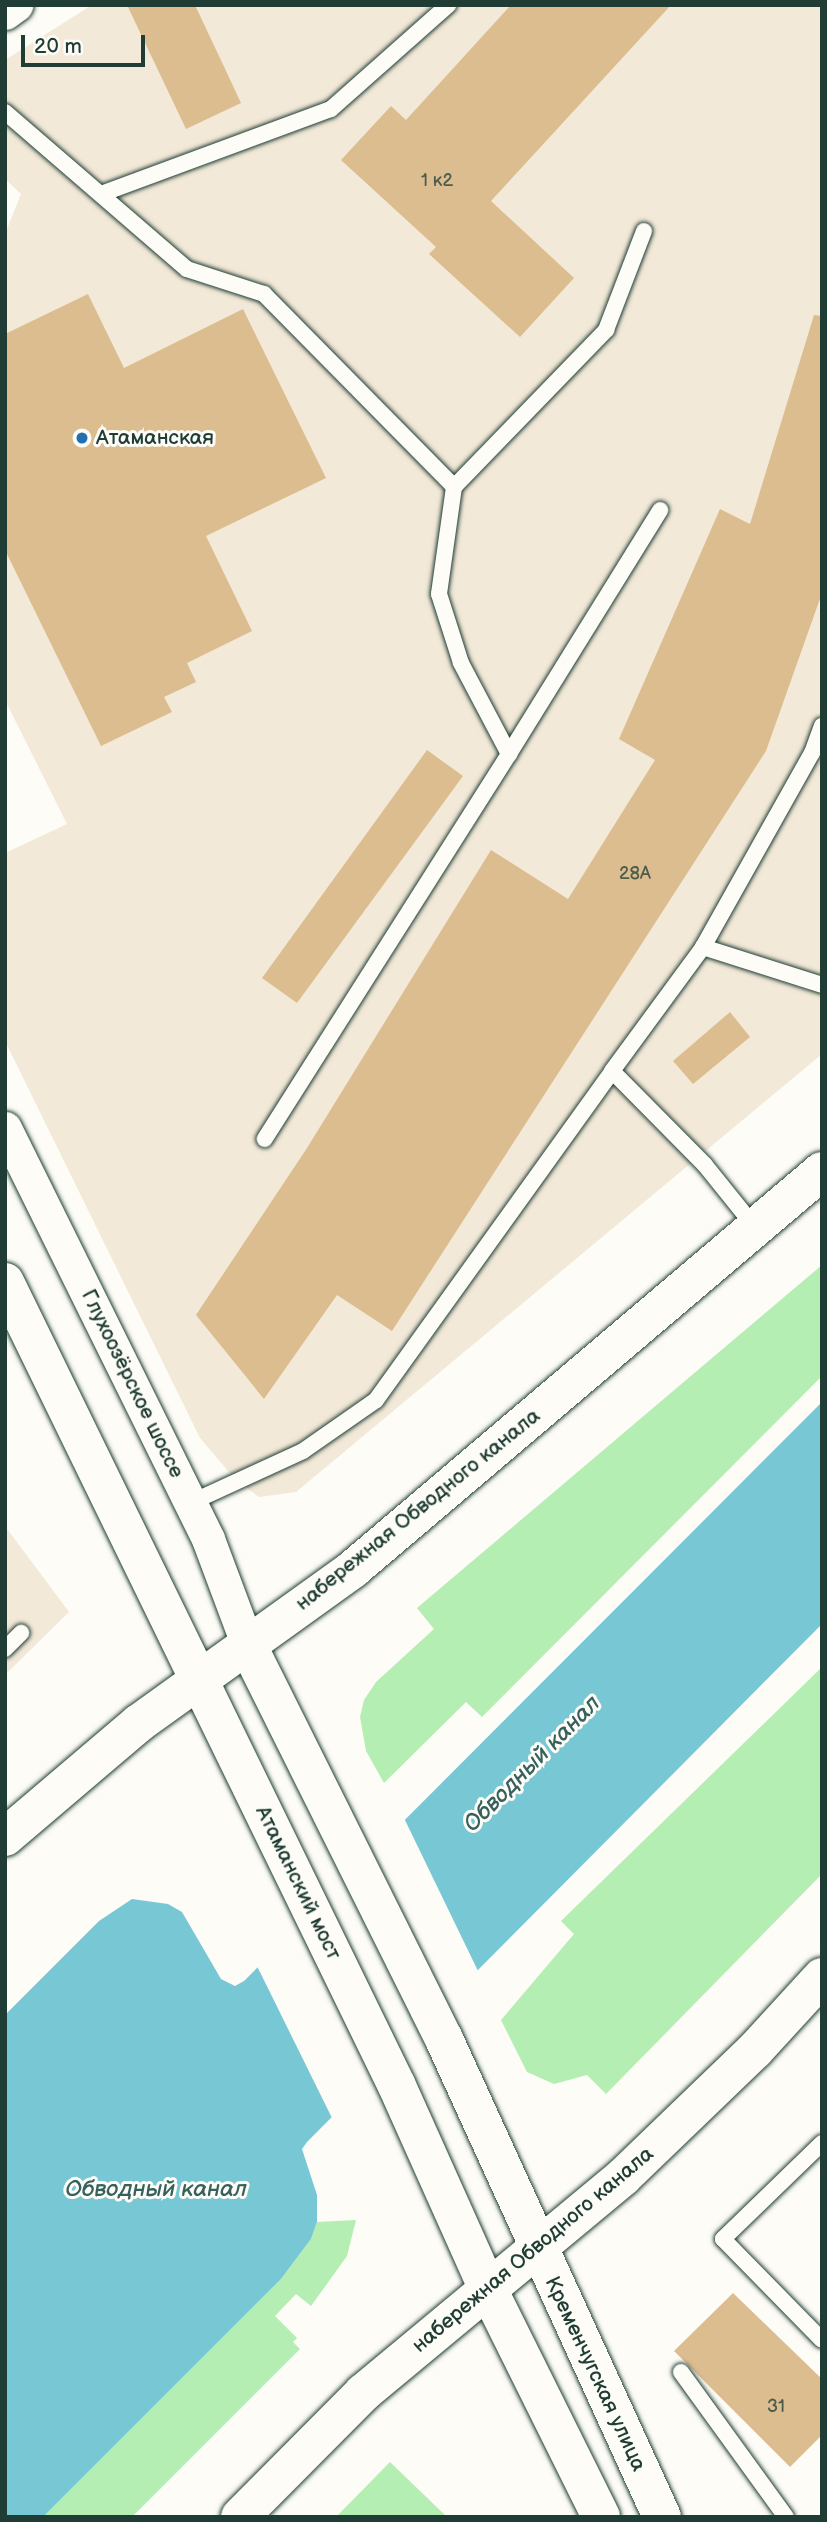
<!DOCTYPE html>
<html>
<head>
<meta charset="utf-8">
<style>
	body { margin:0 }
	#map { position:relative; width:827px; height:2522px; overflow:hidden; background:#fdfcf7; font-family:"Balsamiq Sans",sans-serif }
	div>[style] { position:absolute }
	.built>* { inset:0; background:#f3e9d8 }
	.green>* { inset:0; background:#b5eeb2 }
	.water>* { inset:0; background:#78c7d5 }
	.pier>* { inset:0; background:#fdfcf7 }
	.building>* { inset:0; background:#dbbd8f }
	.roads { filter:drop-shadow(0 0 2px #1f3d34) drop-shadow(0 0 2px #1f3d34) }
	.lane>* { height:16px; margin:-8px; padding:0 8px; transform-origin:8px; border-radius:8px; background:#fdfcf7 }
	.street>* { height:33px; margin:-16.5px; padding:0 16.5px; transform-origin:16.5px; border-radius:16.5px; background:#fdfcf7 }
	.secondary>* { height:38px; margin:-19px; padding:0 19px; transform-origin:19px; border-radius:19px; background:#fdfcf7 }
	.dots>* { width:19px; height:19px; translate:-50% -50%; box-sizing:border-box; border:4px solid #fdfcf7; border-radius:50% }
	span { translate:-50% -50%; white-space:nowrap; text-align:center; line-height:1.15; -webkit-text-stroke:6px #fdfcf7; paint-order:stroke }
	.number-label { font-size:18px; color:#4e5d4b }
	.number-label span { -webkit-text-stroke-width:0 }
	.poi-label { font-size:21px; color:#1f3d34 }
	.left { translate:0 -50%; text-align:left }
	.street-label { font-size:21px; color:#1f3d34 }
	.water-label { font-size:23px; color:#35605c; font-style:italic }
	.frame { position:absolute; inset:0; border:7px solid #1f3d34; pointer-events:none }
	.scale { position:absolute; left:21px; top:35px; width:124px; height:32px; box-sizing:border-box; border:4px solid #1f3d34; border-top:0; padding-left:9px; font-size:21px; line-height:24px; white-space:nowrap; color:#1f3d34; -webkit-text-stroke:5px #fdfcf7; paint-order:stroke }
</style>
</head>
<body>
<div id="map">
	<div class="built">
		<div style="clip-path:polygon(92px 5px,822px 5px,822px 1054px,296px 1492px,259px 1497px,235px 1479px,200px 1438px,5px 1041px,5px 853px,67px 824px,5px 700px,5px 234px,21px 194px,5px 179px,5px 60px)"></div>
		<div style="clip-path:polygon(5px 1526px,69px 1612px,5px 1675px)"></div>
	</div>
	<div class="green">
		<div style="clip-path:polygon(822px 1265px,822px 1376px,482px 1717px,466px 1702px,384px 1783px,366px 1751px,360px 1717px,364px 1700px,376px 1682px,434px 1629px,417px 1608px)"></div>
		<div style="clip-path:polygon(822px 1667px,822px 1874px,606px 2094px,587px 2075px,554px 2084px,527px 2072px,501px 2020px,574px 1934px,561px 1921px)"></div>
		<div style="clip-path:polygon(356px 2220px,347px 2256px,311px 2306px,296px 2294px,275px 2316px,297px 2338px,293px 2342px,300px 2349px,132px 2517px,43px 2517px,281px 2279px,311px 2239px,317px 2222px)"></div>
		<div style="clip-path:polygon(390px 2462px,447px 2517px,336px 2517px)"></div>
	</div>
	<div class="water">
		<div style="clip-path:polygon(822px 1402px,822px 1624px,307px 2142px,302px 2149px,317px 2195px,317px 2222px,311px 2239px,281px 2279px,43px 2517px,5px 2517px,5px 2015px,99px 1921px,132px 1899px,168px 1904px,182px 1912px,221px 1979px,235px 1986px,244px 1981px)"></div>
	</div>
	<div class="pier">
		<div style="clip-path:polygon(403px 1816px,479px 1973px,333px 2120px,256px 1964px)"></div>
	</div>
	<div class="building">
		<div style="clip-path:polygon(127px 5px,195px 5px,241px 103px,186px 129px)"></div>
		<div style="clip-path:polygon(511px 5px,671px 5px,491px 201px,574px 278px,520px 337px,429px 254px,436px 247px,341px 160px,391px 106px,406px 120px)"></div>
		<div style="clip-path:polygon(88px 294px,124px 368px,243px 309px,326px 478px,206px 536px,252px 631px,187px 663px,196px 682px,164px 697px,172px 712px,101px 746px,5px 550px,5px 334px)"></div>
		<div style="clip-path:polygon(814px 315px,822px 316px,822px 593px,766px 751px,392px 1331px,337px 1295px,264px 1399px,196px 1315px,307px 1148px,491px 850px,568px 899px,655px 760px,619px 739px,720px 509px,750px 524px)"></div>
		<div style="clip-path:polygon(427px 750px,463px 776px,297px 1003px,262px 978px)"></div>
		<div style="clip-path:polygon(730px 1012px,750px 1037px,693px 1084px,673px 1061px)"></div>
		<div style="clip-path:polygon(733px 2293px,822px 2379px,822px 2435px,790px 2467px,674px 2351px)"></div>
	</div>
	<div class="roads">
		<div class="lane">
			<div style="left:5px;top:112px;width:240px;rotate:40.8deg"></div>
			<div style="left:187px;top:269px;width:81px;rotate:18deg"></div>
			<div style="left:264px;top:294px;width:271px;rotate:45.4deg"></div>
			<div style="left:454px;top:487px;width:108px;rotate:98deg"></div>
			<div style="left:439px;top:594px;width:72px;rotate:72.3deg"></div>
			<div style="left:461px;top:663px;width:103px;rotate:62.2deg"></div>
			<div style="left:509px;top:754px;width:456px;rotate:122.4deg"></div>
			<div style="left:101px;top:194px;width:245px;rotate:-20.3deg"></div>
			<div style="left:331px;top:109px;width:157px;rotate:-41.6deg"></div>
			<div style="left:454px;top:487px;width:219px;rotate:-45.9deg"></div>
			<div style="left:606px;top:330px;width:106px;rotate:-69deg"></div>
			<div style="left:509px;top:754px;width:287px;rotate:-58.2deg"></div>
			<div style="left:703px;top:947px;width:125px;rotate:17.7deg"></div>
			<div style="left:754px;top:1226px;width:78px;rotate:-128.8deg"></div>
			<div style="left:705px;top:1165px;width:132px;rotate:-134.7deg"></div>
			<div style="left:612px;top:1071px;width:154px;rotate:-53.7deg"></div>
			<div style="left:703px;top:947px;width:223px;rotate:-60.7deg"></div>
			<div style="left:812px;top:753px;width:29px;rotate:-70deg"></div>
			<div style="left:190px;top:1503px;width:124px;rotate:-24.7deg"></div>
			<div style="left:303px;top:1451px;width:89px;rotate:-34.9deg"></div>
			<div style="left:376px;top:1400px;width:405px;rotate:-54.3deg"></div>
			<div style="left:5px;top:1649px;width:23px;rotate:-45deg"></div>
			<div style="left:822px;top:2143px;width:138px;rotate:135.9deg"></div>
			<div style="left:723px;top:2239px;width:141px;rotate:45.6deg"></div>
			<div style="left:681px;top:2372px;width:179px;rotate:54.1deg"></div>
		</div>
		<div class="street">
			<div style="left:5px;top:13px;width:14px;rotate:-36deg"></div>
			<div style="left:5px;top:1128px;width:458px;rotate:63.7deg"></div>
			<div style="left:208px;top:1539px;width:114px;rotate:69.5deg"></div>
		</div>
		<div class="secondary">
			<div style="left:5px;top:1282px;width:894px;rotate:64.01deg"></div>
			<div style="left:397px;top:2086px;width:222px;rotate:65.9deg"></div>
			<div style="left:488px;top:2289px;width:254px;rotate:63.6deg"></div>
			<div style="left:248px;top:1646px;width:439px;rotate:63.5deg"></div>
			<div style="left:444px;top:2039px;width:525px;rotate:65.48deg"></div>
			<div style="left:5px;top:1837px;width:176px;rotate:-40.4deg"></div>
			<div style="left:139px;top:1723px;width:264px;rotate:-35.7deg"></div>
			<div style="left:353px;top:1569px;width:615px;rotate:-40.32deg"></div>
			<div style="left:240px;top:2517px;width:175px;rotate:-45.2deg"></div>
			<div style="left:363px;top:2393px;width:338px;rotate:-39.7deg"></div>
			<div style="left:623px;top:2177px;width:183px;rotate:-43.9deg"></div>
			<div style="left:755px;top:2050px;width:99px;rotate:-47.5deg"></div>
		</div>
	</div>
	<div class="dots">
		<div style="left:82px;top:438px;background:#1f6fb2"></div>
	</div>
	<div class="number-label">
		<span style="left:437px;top:181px">1 к2</span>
		<span style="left:635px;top:874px">28А</span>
		<span style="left:776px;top:2407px">31</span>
	</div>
	<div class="poi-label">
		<span class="left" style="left:96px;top:438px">Атаманская</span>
	</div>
	<div class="street-label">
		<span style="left:132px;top:1384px;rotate:64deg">Глухоозёрское шоссе</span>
		<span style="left:418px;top:1510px;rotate:-39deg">набережная Обводного канала</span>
		<span style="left:298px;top:1883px;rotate:64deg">Атаманский мост</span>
		<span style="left:533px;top:2250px;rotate:-40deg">набережная Обводного канала</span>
		<span style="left:595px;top:2374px;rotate:65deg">Кременчугская улица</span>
	</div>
	<div class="water-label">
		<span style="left:532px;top:1764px;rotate:-45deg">Обводный канал</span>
		<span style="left:156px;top:2189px">Обводный канал</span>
	</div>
	<div class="frame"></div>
	<div class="scale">20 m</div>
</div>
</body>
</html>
